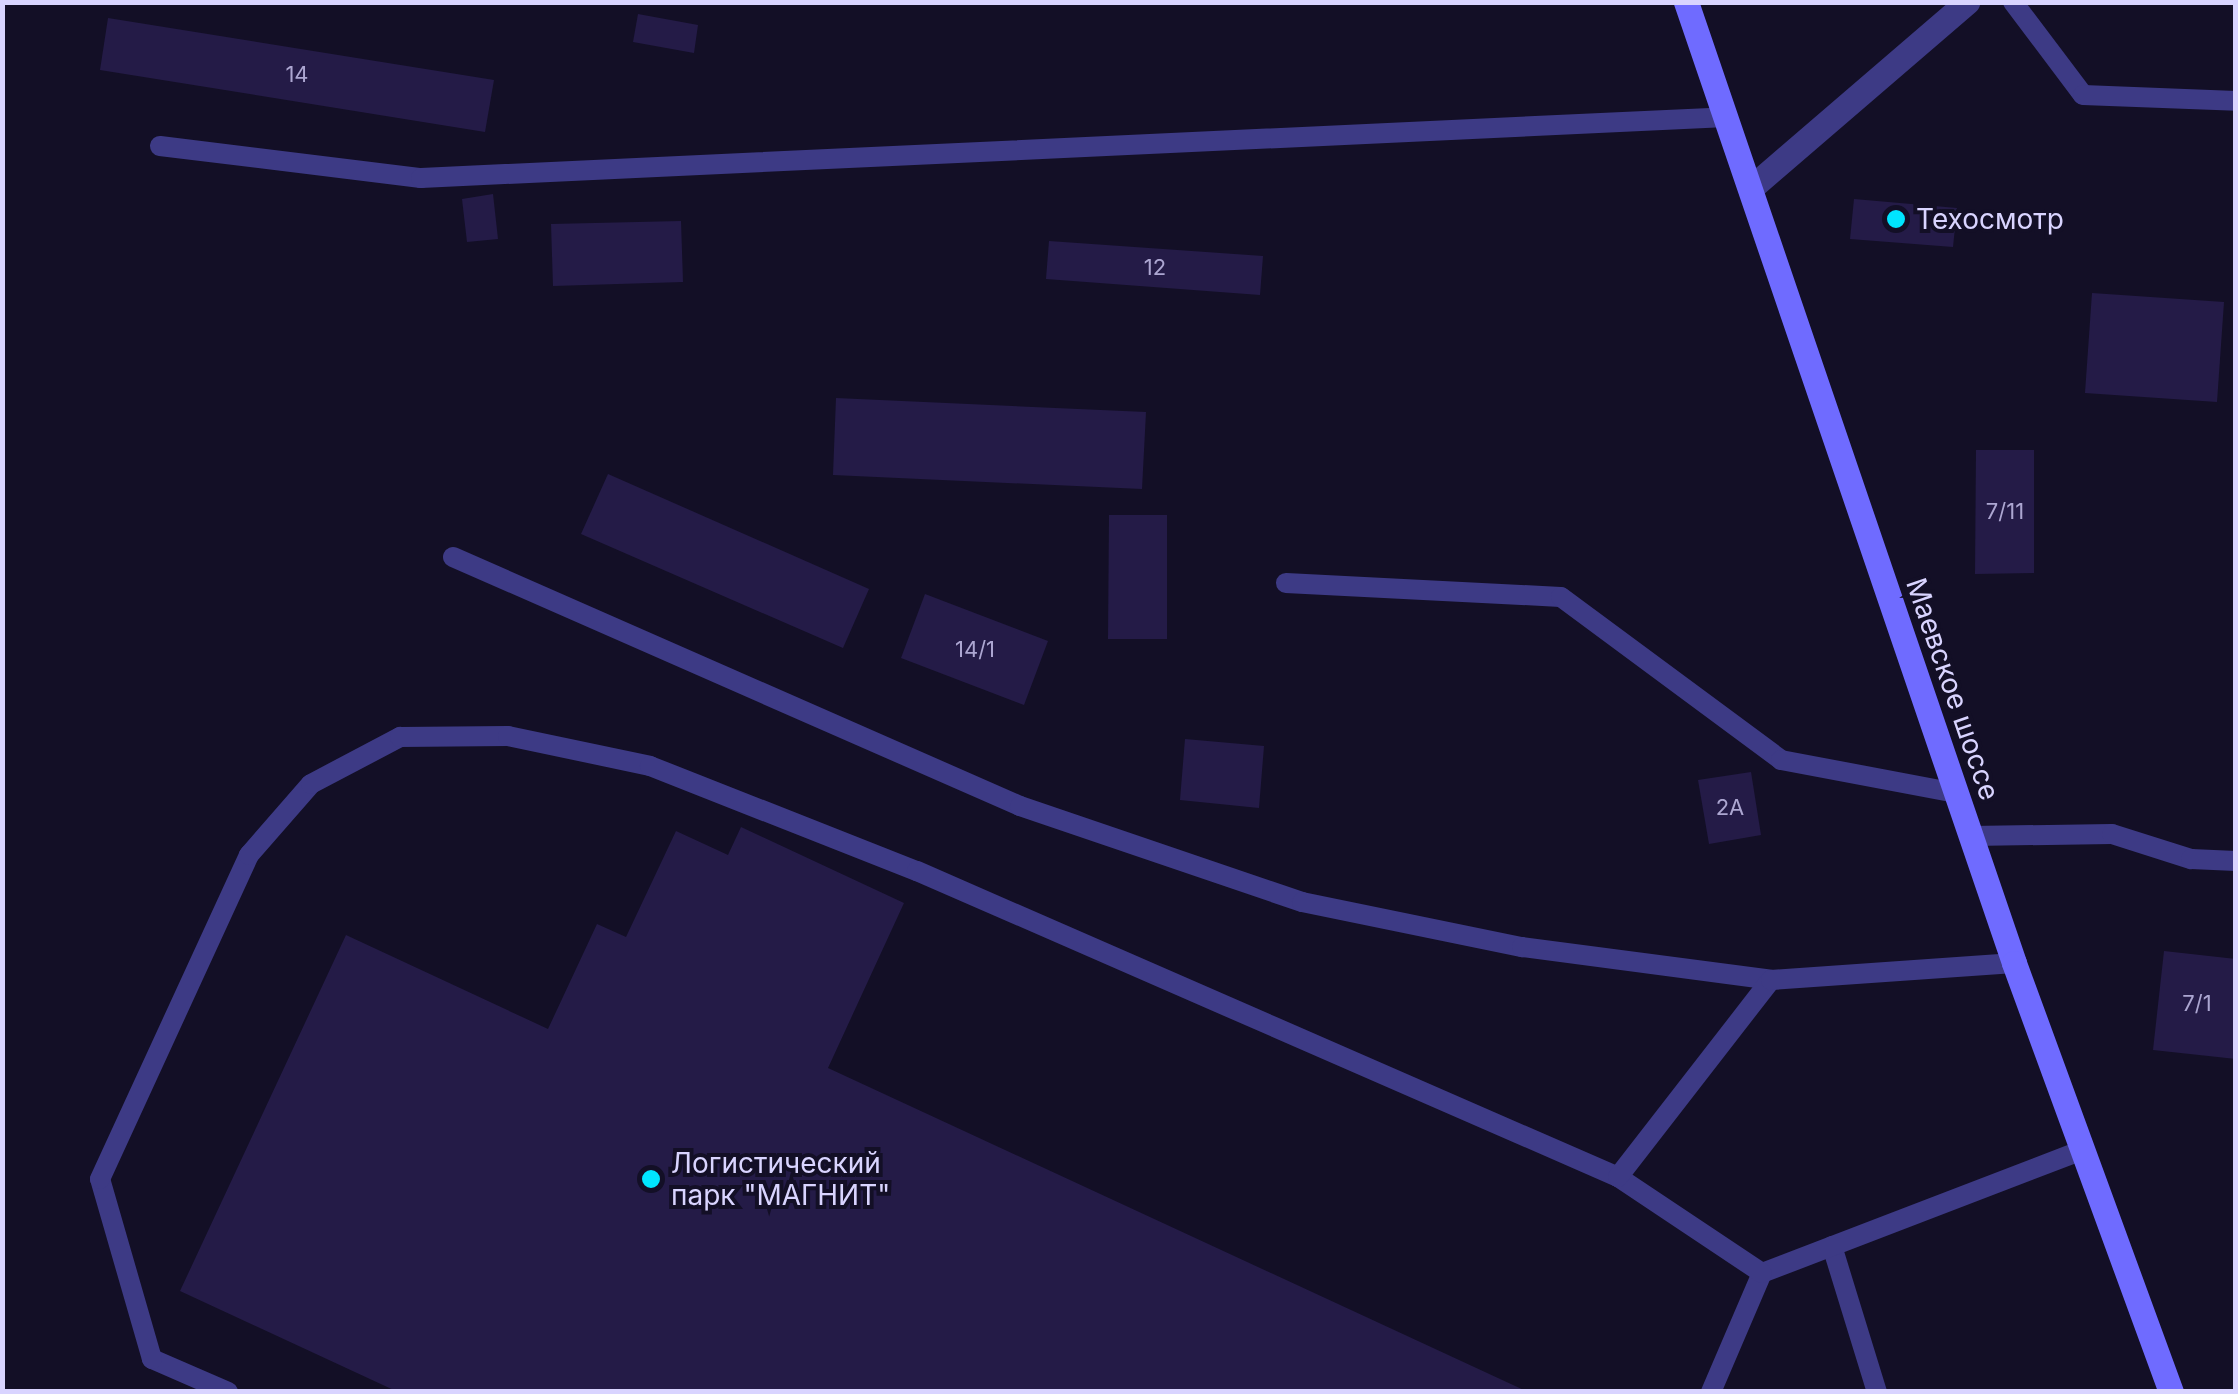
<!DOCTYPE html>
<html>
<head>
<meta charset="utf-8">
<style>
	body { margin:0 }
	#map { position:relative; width:2238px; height:1394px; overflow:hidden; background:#130f26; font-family:Inter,sans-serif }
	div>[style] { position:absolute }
	.building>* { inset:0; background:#241b47 }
	.lane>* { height:20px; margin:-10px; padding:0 10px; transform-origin:10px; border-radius:10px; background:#3d3a85 }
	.street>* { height:25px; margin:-12.5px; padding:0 12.5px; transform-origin:12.5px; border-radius:12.5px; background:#3d3a85 }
	.secondary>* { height:25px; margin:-12.5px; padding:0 12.5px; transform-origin:12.5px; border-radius:12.5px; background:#6f6bff }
	.dots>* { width:28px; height:28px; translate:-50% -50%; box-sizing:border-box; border:5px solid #130f26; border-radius:50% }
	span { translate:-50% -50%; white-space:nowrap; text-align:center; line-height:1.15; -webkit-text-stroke:8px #130f26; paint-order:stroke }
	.number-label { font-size:22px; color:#aca6d1 }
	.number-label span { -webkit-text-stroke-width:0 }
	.poi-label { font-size:28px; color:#d9d4ff }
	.left { translate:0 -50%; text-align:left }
	.street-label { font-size:28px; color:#d9d4ff }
	.frame { position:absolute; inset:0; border:5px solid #d9d4ff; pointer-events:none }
</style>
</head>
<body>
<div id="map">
	<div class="building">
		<div style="clip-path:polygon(638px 14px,698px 25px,694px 53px,633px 42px)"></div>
		<div style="clip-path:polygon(108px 18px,494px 80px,485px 132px,100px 70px)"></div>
		<div style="clip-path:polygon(493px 194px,498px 239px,467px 242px,462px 199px)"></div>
		<div style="clip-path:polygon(1854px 199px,1957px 208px,1953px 247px,1850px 239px)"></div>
		<div style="clip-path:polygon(681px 221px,683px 282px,553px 286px,551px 224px)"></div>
		<div style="clip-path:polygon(1049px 241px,1263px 256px,1260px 295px,1046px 279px)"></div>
		<div style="clip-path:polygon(2092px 293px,2224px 302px,2217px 402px,2085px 393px)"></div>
		<div style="clip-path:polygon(836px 398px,1146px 412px,1142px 489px,833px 475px)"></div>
		<div style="clip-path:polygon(1976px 450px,2034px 450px,2034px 573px,1975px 574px)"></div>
		<div style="clip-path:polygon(608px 474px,869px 589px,843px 648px,581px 534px)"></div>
		<div style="clip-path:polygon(1109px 515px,1167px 515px,1167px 639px,1108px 639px)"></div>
		<div style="clip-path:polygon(925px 594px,1048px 641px,1024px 705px,901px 658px)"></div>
		<div style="clip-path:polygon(1185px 739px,1264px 746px,1259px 808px,1180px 800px)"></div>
		<div style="clip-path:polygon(1751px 772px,1761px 835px,1709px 844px,1698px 780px)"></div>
		<div style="clip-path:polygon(741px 827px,904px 903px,828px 1068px,1528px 1392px,398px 1392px,180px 1291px,346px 935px,548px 1029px,597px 924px,626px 937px,676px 831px,728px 855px)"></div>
		<div style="clip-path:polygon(2164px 951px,2236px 959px,2236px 1059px,2153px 1050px)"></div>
	</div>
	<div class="lane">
		<div style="left:2013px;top:2px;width:116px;rotate:53deg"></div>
		<div style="left:2083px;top:95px;width:153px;rotate:2.2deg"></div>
		<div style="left:160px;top:146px;width:263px;rotate:7deg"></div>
		<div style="left:421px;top:178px;width:1307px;rotate:-2.67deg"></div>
		<div style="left:453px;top:557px;width:619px;rotate:23.71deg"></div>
		<div style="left:1020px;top:806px;width:298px;rotate:18.8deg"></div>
		<div style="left:1302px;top:902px;width:225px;rotate:11.6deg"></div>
		<div style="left:1522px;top:947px;width:251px;rotate:7.5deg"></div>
		<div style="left:1286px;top:583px;width:275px;rotate:2.9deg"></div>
		<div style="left:1561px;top:597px;width:274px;rotate:36.5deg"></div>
		<div style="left:1781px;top:760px;width:178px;rotate:10.7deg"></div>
		<div style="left:1971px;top:836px;width:141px;rotate:-0.8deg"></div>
		<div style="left:2112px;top:834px;width:83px;rotate:17.6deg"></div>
		<div style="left:2191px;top:859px;width:45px;rotate:2.5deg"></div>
		<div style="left:1832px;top:1246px;width:153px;rotate:72.9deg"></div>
		<div style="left:1762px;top:1273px;width:343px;rotate:-21deg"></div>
		<div style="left:228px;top:1392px;width:83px;rotate:-156.5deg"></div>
		<div style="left:152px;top:1359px;width:187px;rotate:-106.1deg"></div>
		<div style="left:100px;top:1179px;width:357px;rotate:-65.3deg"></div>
		<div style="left:249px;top:855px;width:94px;rotate:-48.9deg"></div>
		<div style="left:311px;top:784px;width:101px;rotate:-27.8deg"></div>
		<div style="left:400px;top:737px;width:108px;rotate:-0.5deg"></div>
		<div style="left:508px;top:736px;width:145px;rotate:11.9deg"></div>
		<div style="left:650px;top:766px;width:287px;rotate:21.5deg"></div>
		<div style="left:917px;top:871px;width:765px;rotate:23.58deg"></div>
		<div style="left:1711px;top:1392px;width:129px;rotate:-66.8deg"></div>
		<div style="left:1762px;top:1273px;width:173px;rotate:-146.3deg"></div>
		<div style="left:1618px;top:1177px;width:249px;rotate:-52.2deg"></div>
		<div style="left:1771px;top:980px;width:244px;rotate:-4deg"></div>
	</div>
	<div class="street">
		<div style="left:1752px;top:187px;width:284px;rotate:-40.7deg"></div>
	</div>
	<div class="secondary">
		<div style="left:1686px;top:2px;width:1015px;rotate:71.15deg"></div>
		<div style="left:2014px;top:963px;width:457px;rotate:69.9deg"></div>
	</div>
	<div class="dots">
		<div style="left:1896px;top:219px;background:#00e5ff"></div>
		<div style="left:651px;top:1179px;background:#00e5ff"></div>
	</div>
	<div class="number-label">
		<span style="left:297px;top:75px">14</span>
		<span style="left:1155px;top:268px">12</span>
		<span style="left:2005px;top:512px">7/11</span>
		<span style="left:975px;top:650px">14/1</span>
		<span style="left:1730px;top:808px">2А</span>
		<span style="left:2197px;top:1004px">7/1</span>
	</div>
	<div class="poi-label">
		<span class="left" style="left:1916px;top:219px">Техосмотр</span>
		<span class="left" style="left:671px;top:1179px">Логистический<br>парк "МАГНИТ"</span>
	</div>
	<div class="street-label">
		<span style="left:1953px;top:689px;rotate:71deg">Маевское шоссе</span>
	</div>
	<div class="frame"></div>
</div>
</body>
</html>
